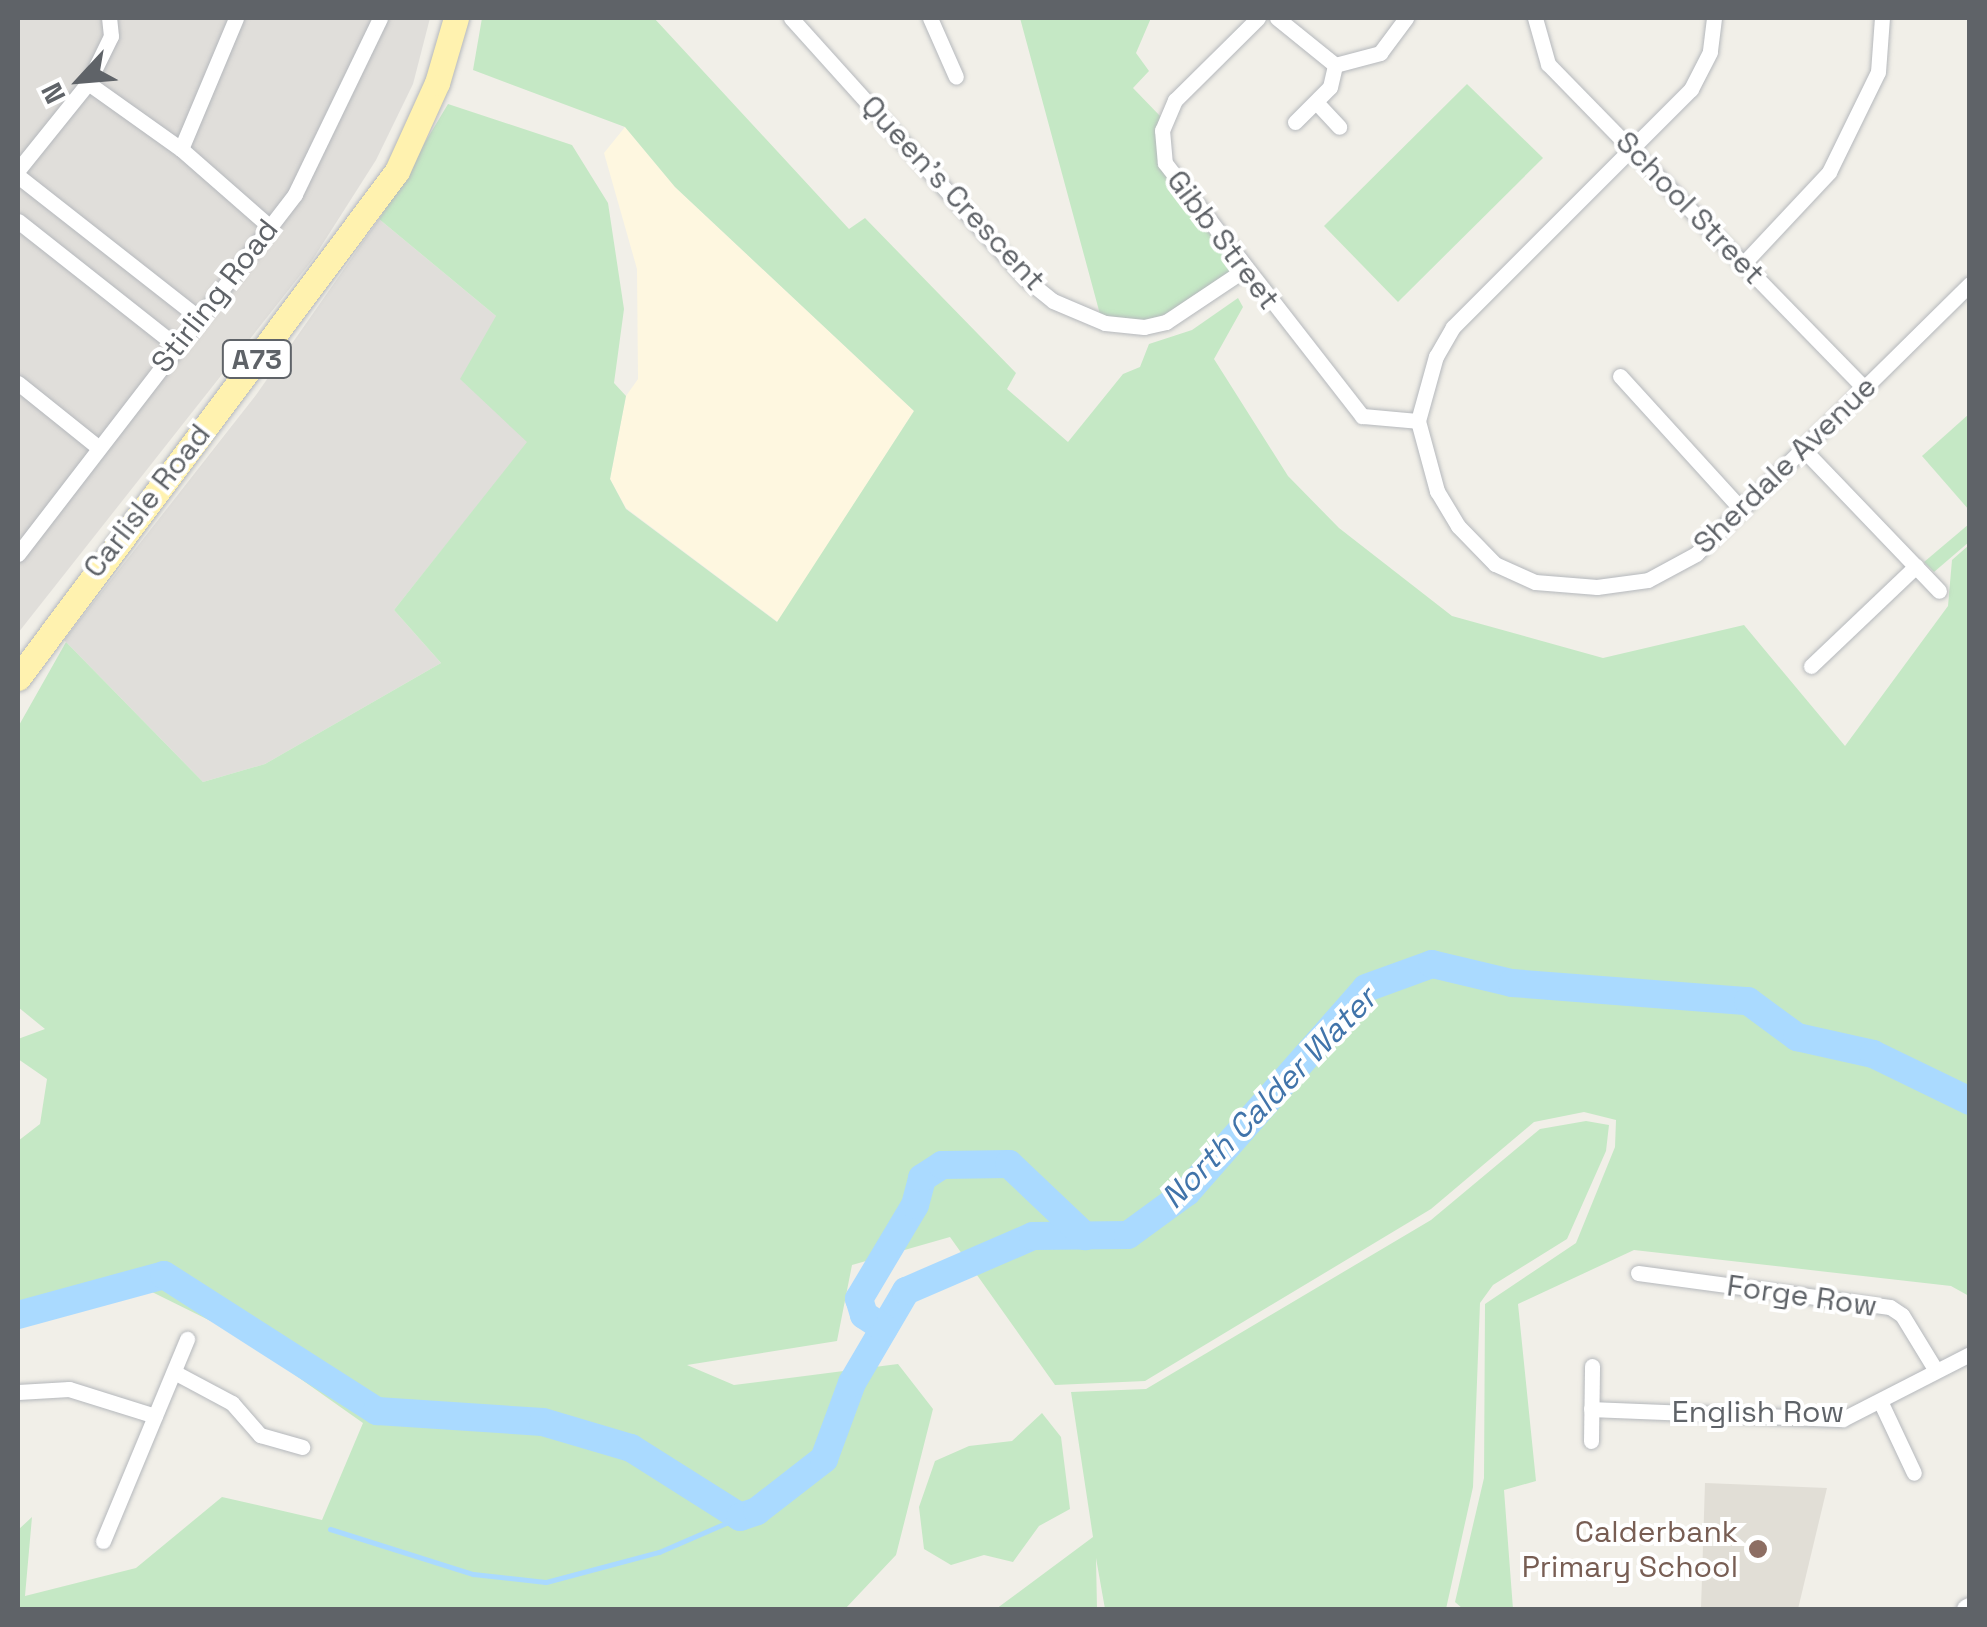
<!DOCTYPE html>
<html>
<head>
<meta charset="utf-8">
<style>
	body { margin:0 }
	#map { position:relative; width:1987px; height:1627px; overflow:hidden; background:#f1efe8; font-family:"Space Grotesk",sans-serif }
	div>[style] { position:absolute }
	.commercial>* { inset:0; background:#fef7e0 }
	.industrial>* { inset:0; background:#e0deda }
	.education>* { inset:0; background:#e1ded6 }
	.green>* { inset:0; background:#c5e8c5 }
	.stream>* { height:5px; margin:-2.5px; padding:0 2.5px; transform-origin:2.5px; border-radius:2.5px; background:#aadaff }
	.river>* { height:28px; margin:-14px; padding:0 14px; transform-origin:14px; border-radius:14px; background:#aadaff }
	.roads { filter:drop-shadow(0 0 2px #b5b8bc) drop-shadow(0 0 2px #b5b8bc) }
	.street>* { height:15px; margin:-7.5px; padding:0 7.5px; transform-origin:7.5px; border-radius:7.5px; background:#fff }
	.secondary>* { height:22px; margin:-11px; padding:0 11px; transform-origin:11px; border-radius:11px; background:#fff }
	.primary>* { height:25px; margin:-12.5px; padding:0 12.5px; transform-origin:12.5px; border-radius:12.5px; background:#fff2af }
	.dots>* { width:28px; height:28px; translate:-50% -50%; box-sizing:border-box; border:5px solid #fff; border-radius:50% }
	span { translate:-50% -50%; white-space:nowrap; text-align:center; line-height:1.15; -webkit-text-stroke:8px #fff; paint-order:stroke }
	.shield-label span { padding:2px 8px; background:#fff; border:2px solid; border-radius:8px; -webkit-text-stroke-width:0 }
	.shield-label { font-size:28px; color:#5f6368; font-weight:700 }
	.street-label { font-size:30px; color:#5f6368 }
	.education-label { font-size:30px; color:#785e54 }
	.right { translate:-100% -50%; text-align:right }
	.water-label { font-size:32px; color:#4174aa; font-style:italic }
	.frame { position:absolute; inset:0; border:20px solid #5f6368; pointer-events:none }
	.north { position:absolute; left:30px; top:30px; width:100px; height:100px; -webkit-text-stroke:8px #fff; paint-order:stroke; rotate:244deg; font-size:28px; font-weight:700; line-height:40px; text-align:center; color:#5f6368 }
	.north::after { content:''; display:block; margin:auto; width:35px; height:45px; background:#5f6368; clip-path:polygon(50% 0,100% 100%,50% 72%,0 100%) }
</style>
</head>
<body>
<div id="map">
	<div class="commercial">
		<div style="clip-path:polygon(625px 127px,675px 187px,914px 411px,778px 622px,626px 508px,610px 479px,626px 396px,638px 379px,637px 269px,604px 153px)"></div>
	</div>
	<div class="industrial">
		<div style="clip-path:polygon(18px 18px,430px 18px,413px 84px,376px 160px,313px 259px,18px 633px)"></div>
		<div style="clip-path:polygon(379px 219px,496px 316px,528px 442px,394px 610px,441px 663px,265px 764px,203px 782px,64px 640px,256px 395px)"></div>
	</div>
	<div class="education">
		<div style="clip-path:polygon(1705px 1483px,1827px 1488px,1798px 1609px,1701px 1609px)"></div>
	</div>
	<div class="green">
		<div style="clip-path:polygon(482px 18px,654px 18px,849px 229px,865px 218px,1016px 373px,1007px 389px,1068px 442px,1123px 374px,1140px 367px,1149px 344px,1192px 330px,1238px 298px,1243px 307px,1214px 359px,1288px 476px,1339px 528px,1452px 616px,1603px 658px,1744px 625px,1845px 746px,1948px 606px,1952px 560px,1969px 545px,1969px 1296px,1951px 1286px,1634px 1250px,1518px 1304px,1536px 1481px,1504px 1490px,1513px 1609px,1463px 1609px,1455px 1602px,1484px 1478px,1485px 1304px,1576px 1243px,1615px 1147px,1616px 1120px,1584px 1112px,1534px 1122px,1431px 1209px,1145px 1381px,1055px 1385px,950px 1237px,852px 1265px,837px 1341px,687px 1365px,734px 1385px,898px 1364px,933px 1409px,896px 1555px,845px 1609px,18px 1609px,18px 1530px,32px 1517px,25px 1596px,136px 1568px,222px 1497px,322px 1520px,363px 1423px,237px 1334px,150px 1291px,18px 1325px,18px 1141px,40px 1124px,47px 1079px,18px 1059px,18px 1039px,45px 1029px,18px 1007px,18px 727px,66px 642px,203px 782px,265px 764px,441px 663px,394px 610px,527px 442px,460px 379px,496px 316px,379px 219px,448px 104px,572px 145px,608px 203px,624px 309px,614px 383px,626px 396px,610px 479px,626px 509px,777px 622px,914px 411px,675px 187px,625px 127px,473px 70px)"></div>
		<div style="clip-path:polygon(1020px 18px,1151px 18px,1136px 53px,1149px 71px,1133px 88px,1161px 117px,1162px 164px,1171px 183px,1238px 270px,1194px 303px,1143px 323px,1101px 318px)"></div>
		<div style="clip-path:polygon(1467px 84px,1543px 158px,1398px 302px,1324px 226px)"></div>
		<div style="clip-path:polygon(1969px 414px,1969px 510px,1922px 456px)"></div>
		<div style="clip-path:polygon(1969px 524px,1969px 542px,1934px 572px,1924px 562px)"></div>
		<div style="clip-path:polygon(1586px 1121px,1609px 1125px,1606px 1151px,1567px 1239px,1493px 1285px,1480px 1303px,1473px 1487px,1446px 1609px,1105px 1609px,1096px 1558px,1097px 1609px,996px 1609px,1093px 1537px,1071px 1392px,1146px 1389px,1431px 1220px,1540px 1129px)"></div>
		<div style="clip-path:polygon(1042px 1413px,1061px 1437px,1070px 1509px,1039px 1526px,1013px 1562px,984px 1555px,951px 1565px,924px 1549px,919px 1507px,935px 1461px,969px 1446px,1012px 1441px)"></div>
	</div>
	<div class="stream">
		<div style="left:330px;top:1529px;width:150px;rotate:17.5deg"></div>
		<div style="left:473px;top:1574px;width:73px;rotate:6.3deg"></div>
		<div style="left:546px;top:1582px;width:117px;rotate:-14.9deg"></div>
		<div style="left:659px;top:1552px;width:88px;rotate:-23.4deg"></div>
	</div>
	<div class="river">
		<div style="left:18px;top:1315px;width:151px;rotate:-15.3deg"></div>
		<div style="left:164px;top:1275px;width:253px;rotate:32.6deg"></div>
		<div style="left:377px;top:1411px;width:166px;rotate:3.8deg"></div>
		<div style="left:543px;top:1422px;width:92px;rotate:16.5deg"></div>
		<div style="left:631px;top:1448px;width:129px;rotate:32.3deg"></div>
		<div style="left:740px;top:1517px;width:18px;rotate:-19deg"></div>
		<div style="left:757px;top:1511px;width:85px;rotate:-37.8deg"></div>
		<div style="left:824px;top:1459px;width:81px;rotate:-69.8deg"></div>
		<div style="left:852px;top:1383px;width:107px;rotate:-59.6deg"></div>
		<div style="left:906px;top:1291px;width:138px;rotate:-23.4deg"></div>
		<div style="left:1033px;top:1236px;width:95px;rotate:-0.6deg"></div>
		<div style="left:1128px;top:1235px;width:73px;rotate:-36.1deg"></div>
		<div style="left:1187px;top:1192px;width:271px;rotate:-48.7deg"></div>
		<div style="left:1366px;top:988px;width:70px;rotate:-20deg"></div>
		<div style="left:1432px;top:964px;width:82px;rotate:13.4deg"></div>
		<div style="left:1512px;top:983px;width:237px;rotate:4.4deg"></div>
		<div style="left:1748px;top:1001px;width:61px;rotate:36.3deg"></div>
		<div style="left:1797px;top:1037px;width:78px;rotate:12.6deg"></div>
		<div style="left:1873px;top:1054px;width:108px;rotate:25.9deg"></div>
		<div style="left:884px;top:1328px;width:24px;rotate:-147deg"></div>
		<div style="left:864px;top:1315px;width:17px;rotate:-107deg"></div>
		<div style="left:859px;top:1299px;width:109px;rotate:-59.2deg"></div>
		<div style="left:915px;top:1205px;width:28px;rotate:-75deg"></div>
		<div style="left:922px;top:1178px;width:24px;rotate:-33deg"></div>
		<div style="left:942px;top:1165px;width:67px;rotate:-0.9deg"></div>
		<div style="left:1009px;top:1164px;width:105px;rotate:43.5deg"></div>
	</div>
	<div class="roads">
		<div class="street">
			<div style="left:791px;top:18px;width:353px;rotate:48deg"></div>
			<div style="left:1027px;top:280px;width:33px;rotate:39deg"></div>
			<div style="left:1053px;top:301px;width:56px;rotate:22.9deg"></div>
			<div style="left:1105px;top:323px;width:39px;rotate:6deg"></div>
			<div style="left:1144px;top:327px;width:23px;rotate:-13deg"></div>
			<div style="left:1166px;top:322px;width:94px;rotate:-33.7deg"></div>
			<div style="left:930px;top:18px;width:64px;rotate:66.2deg"></div>
			<div style="left:1258px;top:18px;width:117px;rotate:135.3deg"></div>
			<div style="left:1175px;top:100px;width:33px;rotate:113deg"></div>
			<div style="left:1162px;top:130px;width:33px;rotate:85deg"></div>
			<div style="left:1165px;top:163px;width:321px;rotate:52.1deg"></div>
			<div style="left:1362px;top:416px;width:56px;rotate:5.1deg"></div>
			<div style="left:1277px;top:18px;width:75px;rotate:39deg"></div>
			<div style="left:1335px;top:65px;width:47px;rotate:-14.9deg"></div>
			<div style="left:1380px;top:53px;width:44px;rotate:-53.4deg"></div>
			<div style="left:1535px;top:18px;width:48px;rotate:74.2deg"></div>
			<div style="left:1548px;top:64px;width:454px;rotate:45.7deg"></div>
			<div style="left:1714px;top:18px;width:34px;rotate:97deg"></div>
			<div style="left:1710px;top:52px;width:42px;rotate:117.2deg"></div>
			<div style="left:1691px;top:89px;width:337px;rotate:135deg"></div>
			<div style="left:1453px;top:327px;width:34px;rotate:120deg"></div>
			<div style="left:1436px;top:356px;width:67px;rotate:105.5deg"></div>
			<div style="left:1418px;top:421px;width:73px;rotate:74.8deg"></div>
			<div style="left:1437px;top:491px;width:41px;rotate:59deg"></div>
			<div style="left:1458px;top:526px;width:53px;rotate:45.8deg"></div>
			<div style="left:1495px;top:564px;width:44px;rotate:24.2deg"></div>
			<div style="left:1535px;top:582px;width:62px;rotate:4.6deg"></div>
			<div style="left:1597px;top:587px;width:51px;rotate:-7.8deg"></div>
			<div style="left:1648px;top:580px;width:55px;rotate:-28.4deg"></div>
			<div style="left:1696px;top:554px;width:385px;rotate:-44.6deg"></div>
			<div style="left:88px;top:83px;width:114px;rotate:35.4deg"></div>
			<div style="left:181px;top:149px;width:117px;rotate:41.2deg"></div>
			<div style="left:1316px;top:102px;width:34px;rotate:47deg"></div>
			<div style="left:1295px;top:122px;width:49px;rotate:-45deg"></div>
			<div style="left:1330px;top:87px;width:23px;rotate:-77deg"></div>
			<div style="left:181px;top:149px;width:142px;rotate:-67.2deg"></div>
			<div style="left:18px;top:170px;width:112px;rotate:-51.2deg"></div>
			<div style="left:88px;top:83px;width:52px;rotate:-63.9deg"></div>
			<div style="left:111px;top:36px;width:18px;rotate:-96deg"></div>
			<div style="left:18px;top:176px;width:229px;rotate:38.1deg"></div>
			<div style="left:18px;top:221px;width:200px;rotate:38.3deg"></div>
			<div style="left:1743px;top:264px;width:126px;rotate:-46.9deg"></div>
			<div style="left:1829px;top:172px;width:111px;rotate:-63.9deg"></div>
			<div style="left:1878px;top:72px;width:54px;rotate:-85.8deg"></div>
			<div style="left:1620px;top:376px;width:181px;rotate:47.7deg"></div>
			<div style="left:18px;top:383px;width:102px;rotate:38.7deg"></div>
			<div style="left:1804px;top:450px;width:195px;rotate:46.2deg"></div>
			<div style="left:18px;top:554px;width:454px;rotate:-52.4deg"></div>
			<div style="left:295px;top:194px;width:195px;rotate:-64.2deg"></div>
			<div style="left:1811px;top:666px;width:145px;rotate:-43.6deg"></div>
			<div style="left:1638px;top:1273px;width:254px;rotate:7.7deg"></div>
			<div style="left:1890px;top:1307px;width:14px;rotate:34deg"></div>
			<div style="left:1902px;top:1315px;width:63px;rotate:58.6deg"></div>
			<div style="left:174px;top:1372px;width:66px;rotate:28.1deg"></div>
			<div style="left:232px;top:1403px;width:43px;rotate:48.8deg"></div>
			<div style="left:260px;top:1435px;width:44px;rotate:15.9deg"></div>
			<div style="left:18px;top:1392px;width:51px;rotate:-3.4deg"></div>
			<div style="left:69px;top:1389px;width:90px;rotate:17.4deg"></div>
			<div style="left:1881px;top:1403px;width:77px;rotate:64.8deg"></div>
			<div style="left:1591px;top:1409px;width:252px;rotate:2.3deg"></div>
			<div style="left:1843px;top:1419px;width:143px;rotate:-27.1deg"></div>
			<div style="left:1591px;top:1441px;width:75px;rotate:-89.2deg"></div>
			<div style="left:103px;top:1541px;width:219px;rotate:-67.4deg"></div>
		</div>
		<div class="secondary">
			<div style="left:1968px;top:1610px;width:2px;rotate:-27deg"></div>
		</div>
		<div class="primary">
			<div style="left:18px;top:678px;width:633px;rotate:-53.22deg"></div>
			<div style="left:397px;top:171px;width:97px;rotate:-65.6deg"></div>
			<div style="left:437px;top:83px;width:68px;rotate:-73.7deg"></div>
		</div>
	</div>
	<div class="dots">
		<div style="left:1758px;top:1549px;background:#8d6e63"></div>
	</div>
	<div class="shield-label">
		<span style="left:257px;top:359px">A73</span>
	</div>
	<div class="street-label">
		<span style="left:953px;top:193px;rotate:47deg">Queen's Crescent</span>
		<span style="left:1690px;top:208px;rotate:46deg">School Street</span>
		<span style="left:1223px;top:240px;rotate:53deg">Gibb Street</span>
		<span style="left:215px;top:296px;rotate:-52deg">Stirling Road</span>
		<span style="left:1785px;top:465px;rotate:-44deg">Sherdale Avenue</span>
		<span style="left:147px;top:501px;rotate:-52deg">Carlisle Road</span>
		<span style="left:1802px;top:1296px;rotate:8deg">Forge Row</span>
		<span style="left:1758px;top:1412px">English Row</span>
	</div>
	<div class="education-label">
		<span class="right" style="left:1738px;top:1549px">Calderbank<br>Primary School</span>
	</div>
	<div class="water-label">
		<span style="left:1269px;top:1098px;rotate:-46deg">North Calder Water</span>
	</div>
	<div class="frame"></div>
	<div class="north">N</div>
</div>
</body>
</html>
